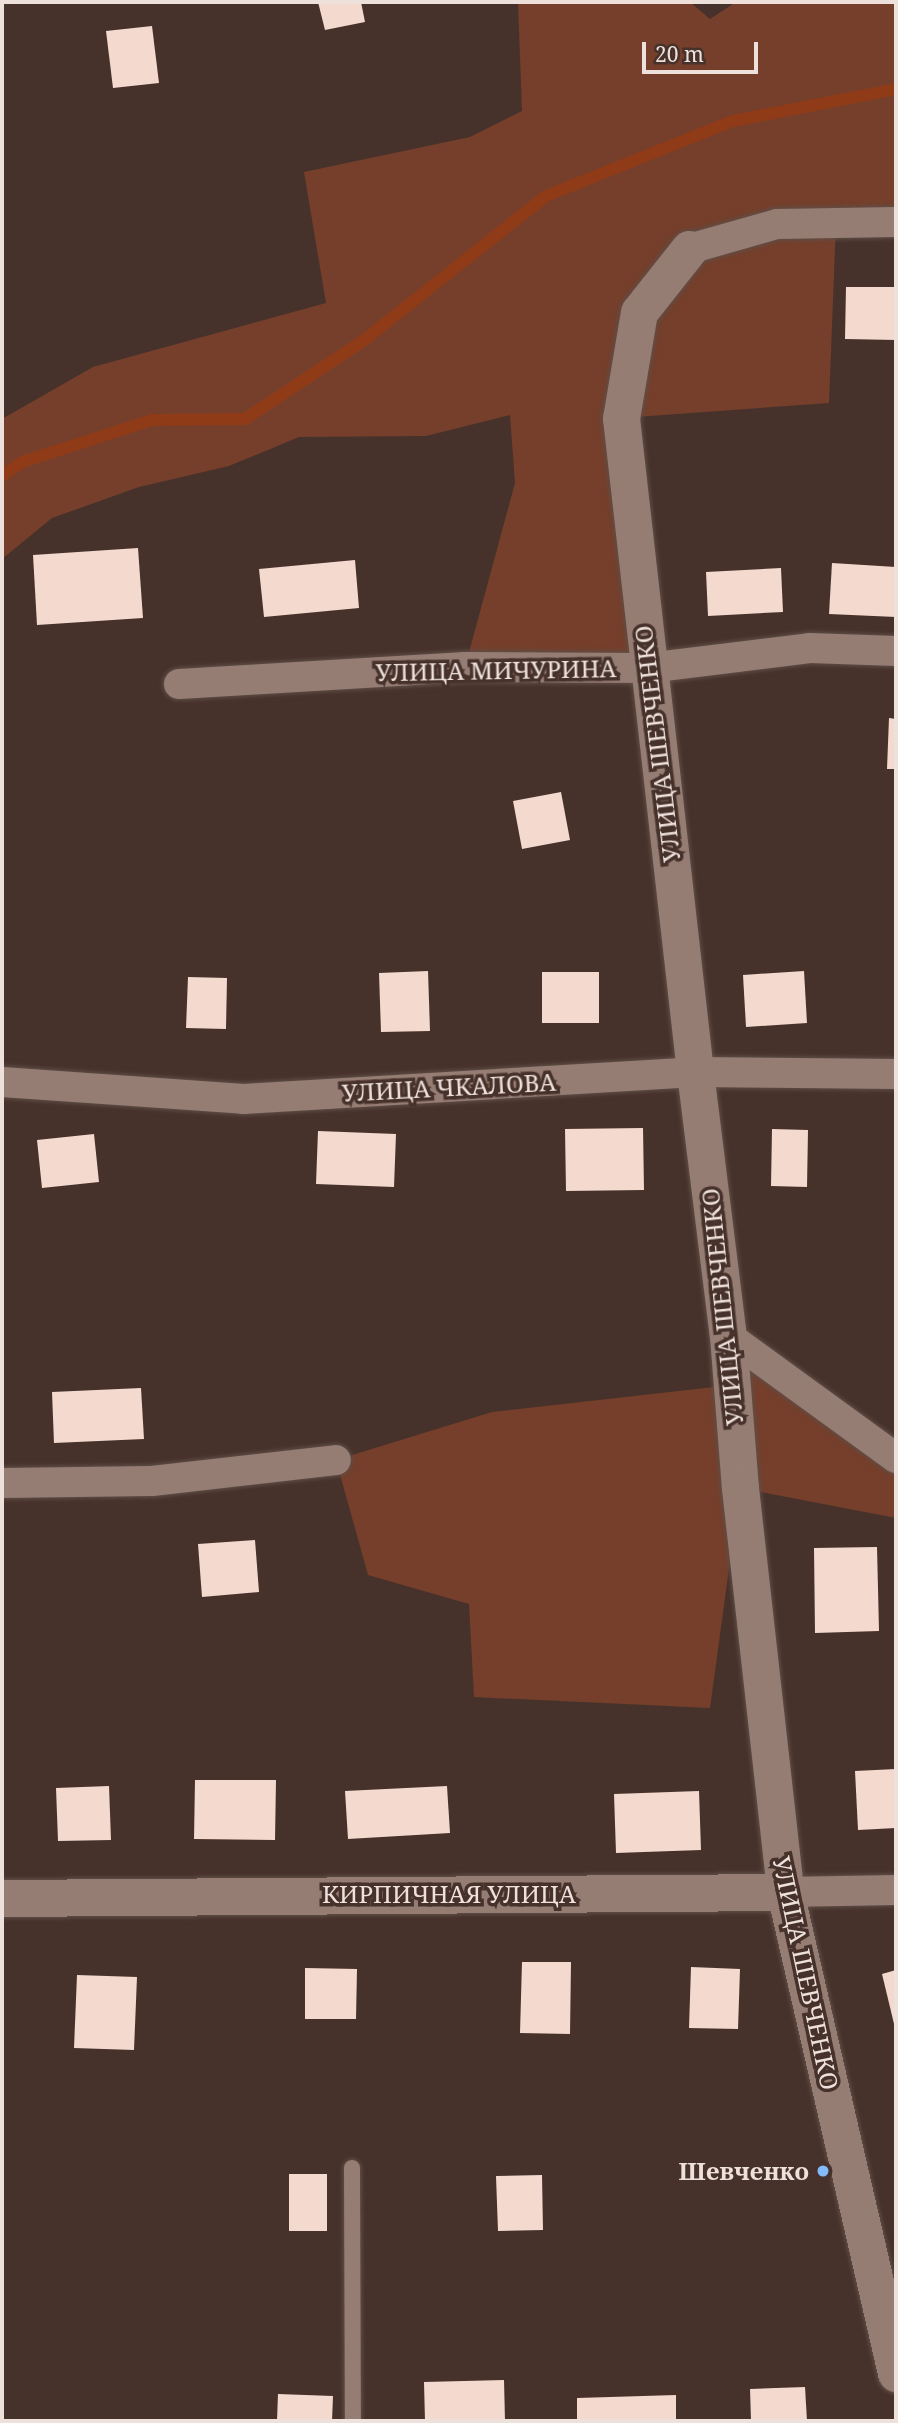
<!DOCTYPE html>
<html>
<head>
<meta charset="utf-8">
<style>
	body { margin:0 }
	#map { position:relative; width:898px; height:2423px; overflow:hidden; background:#47322b; font-family:"Noto Serif",serif }
	div>[style] { position:absolute }
	.green>* { inset:0; background:#753f2b }
	.stream>* { height:12px; margin:-6px; padding:0 6px; transform-origin:6px; border-radius:6px; background:#903b18 }
	.building>* { inset:0; background:#f4d9cf }
	.roads { filter:drop-shadow(0 0 2px #5f4e47) drop-shadow(0 0 2px #5f4e47) }
	.service>* { height:16px; margin:-8px; padding:0 8px; transform-origin:8px; border-radius:8px; background:#957d74 }
	.minor>* { height:30px; margin:-15px; padding:0 15px; transform-origin:15px; border-radius:15px; background:#957d74 }
	.tertiary>* { height:37px; margin:-18.5px; padding:0 18.5px; transform-origin:18.5px; border-radius:18.5px; background:#957d74 }
	.dots>* { width:19px; height:19px; translate:-50% -50%; box-sizing:border-box; border:4px solid #47322b; border-radius:50% }
	span { translate:-50% -50%; white-space:nowrap; text-align:center; line-height:1.15; -webkit-text-stroke:7px #47322b; paint-order:stroke }
	.street-label { font-size:24px; color:#eee1dc }
	.poi-label { font-size:24px; color:#eee1dc; font-weight:700 }
	.right { translate:-100% -50%; text-align:right }
	.frame { position:absolute; inset:0; border:4px solid #eee1dc; pointer-events:none }
	.scale { position:absolute; left:642px; top:42px; width:116px; height:32px; box-sizing:border-box; border:4px solid #eee1dc; border-top:0; padding-left:9px; font-size:21px; line-height:24px; white-space:nowrap; color:#eee1dc; -webkit-text-stroke:5px #47322b; paint-order:stroke }
</style>
</head>
<body>
<div id="map">
	<div class="green">
		<div style="clip-path:polygon(518px 2px,690px 2px,710px 19px,736px 2px,896px 2px,896px 222px,836px 223px,829px 403px,621px 418px,648px 668px,465px 667px,515px 483px,510px 415px,426px 436px,299px 437px,229px 466px,139px 487px,52px 518px,2px 559px,2px 419px,93px 367px,326px 303px,304px 172px,470px 137px,522px 111px)"></div>
		<div style="clip-path:polygon(728px 1336px,896px 1458px,896px 1518px,740px 1488px,710px 1708px,474px 1697px,469px 1604px,368px 1575px,336px 1460px,492px 1412px,732px 1385px)"></div>
	</div>
	<div class="stream">
		<div style="left:2px;top:476px;width:24px;rotate:-35deg"></div>
		<div style="left:22px;top:462px;width:137px;rotate:-17.9deg"></div>
		<div style="left:152px;top:420px;width:93px;rotate:-0.6deg"></div>
		<div style="left:245px;top:419px;width:141px;rotate:-33.5deg"></div>
		<div style="left:363px;top:341px;width:233px;rotate:-38.4deg"></div>
		<div style="left:546px;top:196px;width:201px;rotate:-21.9deg"></div>
		<div style="left:733px;top:121px;width:166px;rotate:-11.1deg"></div>
	</div>
	<div class="building">
		<div style="clip-path:polygon(318px 2px,361px 2px,365px 22px,325px 30px)"></div>
		<div style="clip-path:polygon(152px 26px,159px 83px,113px 88px,106px 31px)"></div>
		<div style="clip-path:polygon(846px 287px,896px 287px,896px 340px,845px 339px)"></div>
		<div style="clip-path:polygon(138px 548px,143px 618px,37px 625px,33px 555px)"></div>
		<div style="clip-path:polygon(355px 560px,359px 608px,264px 617px,259px 569px)"></div>
		<div style="clip-path:polygon(832px 563px,896px 567px,896px 617px,829px 614px)"></div>
		<div style="clip-path:polygon(781px 568px,783px 612px,708px 616px,706px 572px)"></div>
		<div style="clip-path:polygon(889px 718px,896px 719px,896px 769px,887px 769px)"></div>
		<div style="clip-path:polygon(561px 792px,570px 840px,522px 849px,513px 801px)"></div>
		<div style="clip-path:polygon(428px 971px,430px 1031px,381px 1032px,379px 973px)"></div>
		<div style="clip-path:polygon(804px 971px,807px 1023px,746px 1027px,743px 975px)"></div>
		<div style="clip-path:polygon(542px 972px,599px 972px,599px 1023px,542px 1023px)"></div>
		<div style="clip-path:polygon(188px 977px,227px 978px,226px 1029px,186px 1028px)"></div>
		<div style="clip-path:polygon(643px 1128px,644px 1190px,566px 1191px,565px 1129px)"></div>
		<div style="clip-path:polygon(772px 1129px,808px 1130px,807px 1187px,771px 1186px)"></div>
		<div style="clip-path:polygon(318px 1131px,396px 1134px,394px 1187px,316px 1184px)"></div>
		<div style="clip-path:polygon(94px 1134px,99px 1182px,42px 1188px,37px 1140px)"></div>
		<div style="clip-path:polygon(141px 1388px,144px 1439px,54px 1443px,52px 1392px)"></div>
		<div style="clip-path:polygon(255px 1540px,259px 1592px,202px 1597px,198px 1544px)"></div>
		<div style="clip-path:polygon(877px 1547px,879px 1631px,815px 1633px,814px 1548px)"></div>
		<div style="clip-path:polygon(896px 1769px,896px 1828px,858px 1830px,855px 1771px)"></div>
		<div style="clip-path:polygon(195px 1780px,276px 1780px,275px 1840px,194px 1839px)"></div>
		<div style="clip-path:polygon(109px 1786px,111px 1840px,58px 1841px,56px 1788px)"></div>
		<div style="clip-path:polygon(447px 1786px,450px 1833px,348px 1839px,345px 1791px)"></div>
		<div style="clip-path:polygon(699px 1791px,701px 1850px,616px 1853px,614px 1794px)"></div>
		<div style="clip-path:polygon(522px 1962px,571px 1962px,570px 2034px,520px 2033px)"></div>
		<div style="clip-path:polygon(691px 1967px,740px 1969px,738px 2029px,689px 2028px)"></div>
		<div style="clip-path:polygon(305px 1968px,357px 1969px,356px 2019px,305px 2019px)"></div>
		<div style="clip-path:polygon(896px 1970px,896px 2028px,895px 2028px,882px 1974px)"></div>
		<div style="clip-path:polygon(77px 1975px,137px 1977px,134px 2050px,74px 2048px)"></div>
		<div style="clip-path:polygon(289px 2174px,327px 2174px,327px 2231px,289px 2231px)"></div>
		<div style="clip-path:polygon(542px 2175px,543px 2230px,498px 2231px,496px 2176px)"></div>
		<div style="clip-path:polygon(504px 2380px,505px 2421px,425px 2421px,424px 2382px)"></div>
		<div style="clip-path:polygon(805px 2387px,807px 2421px,751px 2421px,750px 2389px)"></div>
		<div style="clip-path:polygon(278px 2394px,333px 2396px,332px 2421px,277px 2421px)"></div>
		<div style="clip-path:polygon(676px 2395px,676px 2421px,577px 2421px,577px 2398px)"></div>
	</div>
	<div class="roads">
		<div class="service">
			<div style="left:352px;top:2168px;width:253px;rotate:89.8deg"></div>
		</div>
		<div class="minor">
			<div style="left:689px;top:249px;width:91px;rotate:-15.9deg"></div>
			<div style="left:777px;top:224px;width:119px;rotate:-1deg"></div>
			<div style="left:179px;top:684px;width:287px;rotate:-3.4deg"></div>
			<div style="left:465px;top:667px;width:183px;rotate:0.3deg"></div>
			<div style="left:648px;top:668px;width:163px;rotate:-7deg"></div>
			<div style="left:810px;top:648px;width:86px;rotate:2deg"></div>
			<div style="left:2px;top:1082px;width:242px;rotate:4deg"></div>
			<div style="left:243px;top:1099px;width:453px;rotate:-3.4deg"></div>
			<div style="left:695px;top:1072px;width:201px;rotate:0.6deg"></div>
			<div style="left:728px;top:1336px;width:208px;rotate:36deg"></div>
			<div style="left:2px;top:1483px;width:150px;rotate:-0.8deg"></div>
			<div style="left:152px;top:1481px;width:185px;rotate:-6.5deg"></div>
			<div style="left:785px;top:1892px;width:111px;rotate:-1deg"></div>
		</div>
		<div class="tertiary">
			<div style="left:689px;top:249px;width:80px;rotate:128.4deg"></div>
			<div style="left:639px;top:312px;width:108px;rotate:99.6deg"></div>
			<div style="left:621px;top:418px;width:658px;rotate:83.54deg"></div>
			<div style="left:695px;top:1072px;width:266px;rotate:82.9deg"></div>
			<div style="left:728px;top:1336px;width:152px;rotate:85.5deg"></div>
			<div style="left:740px;top:1488px;width:406px;rotate:83.6deg"></div>
			<div style="left:785px;top:1892px;width:494px;rotate:77deg"></div>
			<div style="left:2px;top:1898px;width:783px;rotate:-0.44deg"></div>
		</div>
	</div>
	<div class="dots">
		<div style="left:823px;top:2171px;background:#82bcfa"></div>
	</div>
	<div class="street-label">
		<span style="left:496px;top:670px;rotate:-1deg">УЛИЦА МИЧУРИНА</span>
		<span style="left:657px;top:744px;rotate:-97deg">УЛИЦА ШЕВЧЕНКО</span>
		<span style="left:449px;top:1087px;rotate:-3deg">УЛИЦА ЧКАЛОВА</span>
		<span style="left:722px;top:1307px;rotate:-96deg">УЛИЦА ШЕВЧЕНКО</span>
		<span style="left:449px;top:1894px">КИРПИЧНАЯ УЛИЦА</span>
		<span style="left:806px;top:1973px;rotate:78deg">УЛИЦА ШЕВЧЕНКО</span>
	</div>
	<div class="poi-label">
		<span class="right" style="left:809px;top:2171px">Шевченко</span>
	</div>
	<div class="frame"></div>
	<div class="scale">20 m</div>
</div>
</body>
</html>
